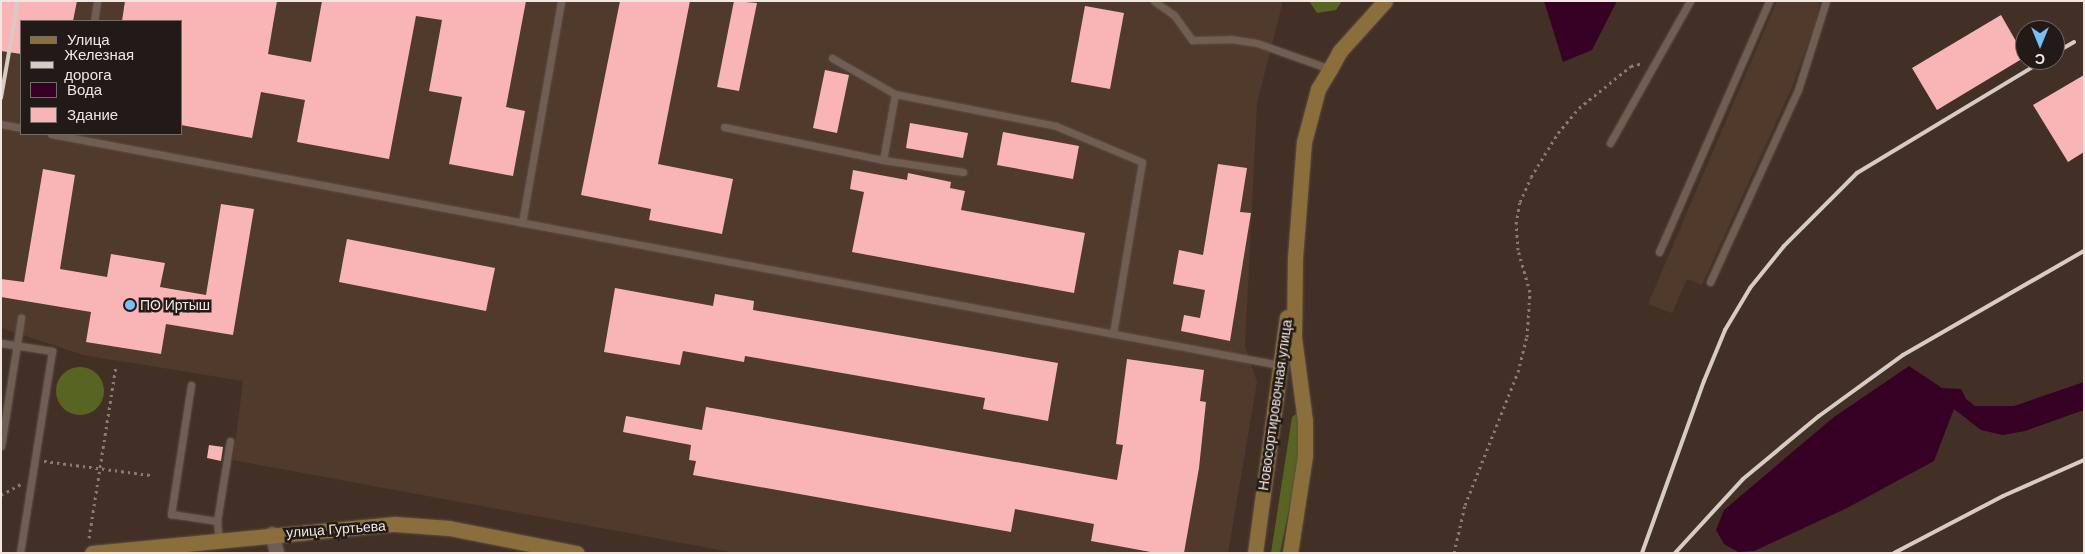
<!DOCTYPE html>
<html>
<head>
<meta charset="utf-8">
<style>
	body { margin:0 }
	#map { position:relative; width:2085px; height:554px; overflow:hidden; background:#423026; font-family:"DM Sans",sans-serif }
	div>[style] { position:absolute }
	.built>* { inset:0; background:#503a2c }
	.green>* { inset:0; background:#576422 }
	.round { border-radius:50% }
	.water>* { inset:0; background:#370025 }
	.building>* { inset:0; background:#f9b5b6 }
	.path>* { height:3px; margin-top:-1.5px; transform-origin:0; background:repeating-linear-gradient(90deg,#8a7a72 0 2.5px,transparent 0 6.5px) }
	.roads { filter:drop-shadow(0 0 1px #5d4e45) drop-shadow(0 0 1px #5d4e45) }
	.service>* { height:7px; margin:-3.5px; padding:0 3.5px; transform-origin:3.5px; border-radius:3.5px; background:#715e53 }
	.minor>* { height:14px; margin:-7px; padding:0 7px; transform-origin:7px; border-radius:7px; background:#715e53 }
	.secondary>* { height:15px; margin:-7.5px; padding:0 7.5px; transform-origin:7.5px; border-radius:7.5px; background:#8a6e3c }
	.rail>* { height:4px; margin:-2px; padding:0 2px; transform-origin:2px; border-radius:2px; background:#d8cbc4 }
	.dots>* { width:14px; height:14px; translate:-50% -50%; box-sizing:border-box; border:2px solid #221a16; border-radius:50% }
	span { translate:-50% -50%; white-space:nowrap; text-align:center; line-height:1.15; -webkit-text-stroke:5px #221a16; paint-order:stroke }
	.poi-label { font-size:14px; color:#f2e6e0 }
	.left { translate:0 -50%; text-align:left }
	.street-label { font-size:14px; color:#f2e6e0 }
	.frame { position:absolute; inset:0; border:2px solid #f2e6e0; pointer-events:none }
	.legend { position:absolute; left:20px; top:20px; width:162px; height:115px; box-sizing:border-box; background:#221a16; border:1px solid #756c67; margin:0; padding:6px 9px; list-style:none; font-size:15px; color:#f2e6e0 }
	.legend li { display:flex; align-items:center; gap:10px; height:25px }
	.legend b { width:25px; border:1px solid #756c67 }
	.north { position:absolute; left:2015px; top:20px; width:50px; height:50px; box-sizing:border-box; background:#221a16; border:1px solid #756c67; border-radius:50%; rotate:180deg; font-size:14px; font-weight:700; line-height:20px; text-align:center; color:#f2e6e0 }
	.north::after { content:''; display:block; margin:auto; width:18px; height:22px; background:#77bff7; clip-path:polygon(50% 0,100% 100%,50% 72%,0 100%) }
</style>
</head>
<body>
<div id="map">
	<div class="built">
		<div style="clip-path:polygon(evenodd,1px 1px,1283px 1px,1257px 103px,1245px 346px,1257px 382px,1228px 553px,736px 553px,233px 460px,243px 381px,83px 355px,1px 328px,1px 1px,21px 21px,181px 21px,181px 134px,21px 134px,21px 21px)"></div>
		<div style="clip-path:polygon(1777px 1px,1820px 1px,1816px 21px,1792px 87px,1702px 285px,1687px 279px,1672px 313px,1648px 304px)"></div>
	</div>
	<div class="green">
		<div style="clip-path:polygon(1309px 1px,1342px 1px,1336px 10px,1317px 13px)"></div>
		<div class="round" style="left:56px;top:367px;width:48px;height:48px"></div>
		<div style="clip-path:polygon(1296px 414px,1299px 416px,1301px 451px,1280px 553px,1271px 553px,1292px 417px)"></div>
	</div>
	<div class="water">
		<div style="clip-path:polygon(1544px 1px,1617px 1px,1592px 50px,1563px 62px)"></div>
		<div style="clip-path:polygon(1909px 366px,1942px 388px,1961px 389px,1966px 399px,1975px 406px,2014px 406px,2084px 382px,2084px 410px,2025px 431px,2003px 435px,1981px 430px,1954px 409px,1934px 461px,1847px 508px,1754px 551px,1738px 552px,1724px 544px,1716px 530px,1724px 510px,1834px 417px)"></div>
	</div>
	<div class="building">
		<div style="clip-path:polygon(1px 1px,77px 1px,73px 21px,21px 21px,21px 54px,1px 51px)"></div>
		<div style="clip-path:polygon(125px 1px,277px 1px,268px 54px,311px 62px,322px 1px,526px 1px,506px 107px,525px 111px,513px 176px,449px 164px,462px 97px,429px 91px,442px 20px,416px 16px,389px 159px,297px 142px,305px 100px,261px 92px,252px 138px,181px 125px,181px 21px,122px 21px)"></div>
		<div style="clip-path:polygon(620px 1px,690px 1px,658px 164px,733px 179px,722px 234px,649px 220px,651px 209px,581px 195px)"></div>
		<div style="clip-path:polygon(734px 1px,757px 3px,739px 91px,717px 87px)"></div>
		<div style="clip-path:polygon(1085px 6px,1124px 13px,1110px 89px,1071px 82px)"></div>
		<div style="clip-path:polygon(2001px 15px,2025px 57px,1937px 110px,1912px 68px)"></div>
		<div style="clip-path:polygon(825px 70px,849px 75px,837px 133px,813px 128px)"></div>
		<div style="clip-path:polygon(2084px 75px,2084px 152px,2068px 162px,2033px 105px)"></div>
		<div style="clip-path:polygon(910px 123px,968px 133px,963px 158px,906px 148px)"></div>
		<div style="clip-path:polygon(1003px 132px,1079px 146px,1073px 179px,997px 165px)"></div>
		<div style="clip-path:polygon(1218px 164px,1247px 168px,1240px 212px,1251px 213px,1230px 341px,1181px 331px,1184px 315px,1200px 318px,1205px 290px,1173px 284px,1179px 250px,1203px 255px)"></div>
		<div style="clip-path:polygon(43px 169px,75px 175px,60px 269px,107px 277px,111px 254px,165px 263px,160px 287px,206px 295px,221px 204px,254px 209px,233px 335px,166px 324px,161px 354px,86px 342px,91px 312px,1px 297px,1px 279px,24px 282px)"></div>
		<div style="clip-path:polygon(853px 170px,907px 180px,908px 173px,951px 182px,950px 188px,965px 191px,961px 210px,1085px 233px,1074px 293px,852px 252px,864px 192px,850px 189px)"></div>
		<div style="clip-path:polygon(347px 239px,495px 268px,486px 311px,339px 282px)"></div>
		<div style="clip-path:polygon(615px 288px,713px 306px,715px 294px,754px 301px,753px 310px,1058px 363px,1048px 421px,983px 409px,985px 398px,745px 356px,744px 362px,683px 351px,680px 365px,604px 352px)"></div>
		<div style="clip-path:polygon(1127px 359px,1204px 370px,1200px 401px,1206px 402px,1199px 468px,1184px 553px,1156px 553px,1091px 541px,1094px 524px,1015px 509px,1011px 532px,693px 475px,696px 461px,689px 460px,691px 445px,623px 432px,626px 416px,702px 430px,706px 407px,1117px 480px,1123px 445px,1116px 444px)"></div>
		<div style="clip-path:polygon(209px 445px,223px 447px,221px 461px,207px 458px)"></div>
	</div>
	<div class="path">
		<div style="left:44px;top:461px;width:107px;rotate:7.5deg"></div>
		<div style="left:1px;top:495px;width:23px;rotate:-29deg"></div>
		<div style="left:89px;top:538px;width:175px;rotate:-81.1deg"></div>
		<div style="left:1454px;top:553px;width:49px;rotate:-77.1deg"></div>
		<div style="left:1465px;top:505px;width:143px;rotate:-68.3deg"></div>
		<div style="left:1518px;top:372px;width:36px;rotate:-76deg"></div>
		<div style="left:1527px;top:337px;width:45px;rotate:-86.2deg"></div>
		<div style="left:1530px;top:292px;width:44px;rotate:-105.9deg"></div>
		<div style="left:1518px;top:250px;width:26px;rotate:-94deg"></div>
		<div style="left:1516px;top:224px;width:22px;rotate:-80deg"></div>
		<div style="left:1520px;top:202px;width:27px;rotate:-66deg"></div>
		<div style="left:1531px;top:177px;width:52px;rotate:-58.5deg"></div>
		<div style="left:1558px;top:133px;width:33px;rotate:-50deg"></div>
		<div style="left:1579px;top:108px;width:67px;rotate:-38.9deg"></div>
		<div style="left:1631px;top:66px;width:12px;rotate:-14deg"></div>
	</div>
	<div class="roads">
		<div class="service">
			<div style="left:1154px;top:1px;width:24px;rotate:35deg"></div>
			<div style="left:1174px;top:15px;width:31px;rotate:54deg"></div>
			<div style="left:1192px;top:40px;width:39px;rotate:-1deg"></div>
			<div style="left:1231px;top:39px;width:26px;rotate:9deg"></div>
			<div style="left:1257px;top:43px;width:77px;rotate:19.6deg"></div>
			<div style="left:94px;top:21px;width:20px;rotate:-81deg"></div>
			<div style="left:832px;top:58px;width:73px;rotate:29.7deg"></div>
			<div style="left:1px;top:124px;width:20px;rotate:11deg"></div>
			<div style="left:724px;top:127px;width:162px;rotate:11.7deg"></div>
			<div style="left:883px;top:160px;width:67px;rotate:-79.7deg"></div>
			<div style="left:895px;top:94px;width:164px;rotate:11.2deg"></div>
			<div style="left:1056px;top:126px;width:93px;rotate:22.7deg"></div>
			<div style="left:1142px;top:162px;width:174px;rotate:99.6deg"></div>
			<div style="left:51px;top:134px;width:1250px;rotate:10.65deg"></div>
			<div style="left:1610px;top:143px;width:163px;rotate:-60.6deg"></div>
			<div style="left:883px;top:160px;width:81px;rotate:8.5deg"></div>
			<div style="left:522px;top:223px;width:225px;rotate:-80deg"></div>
			<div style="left:1659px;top:252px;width:274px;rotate:-66.3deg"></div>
			<div style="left:1710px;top:282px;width:211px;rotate:-65.4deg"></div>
			<div style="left:1798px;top:90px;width:93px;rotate:-72.5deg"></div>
			<div style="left:1px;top:343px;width:52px;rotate:8.9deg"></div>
			<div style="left:52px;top:351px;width:205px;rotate:99deg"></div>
			<div style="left:191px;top:385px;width:131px;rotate:98.8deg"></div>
			<div style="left:171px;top:514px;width:47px;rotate:8.7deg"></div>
			<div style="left:1px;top:446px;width:130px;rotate:-81.1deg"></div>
			<div style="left:219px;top:540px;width:19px;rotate:-96deg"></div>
			<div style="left:217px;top:521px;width:81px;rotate:-80.8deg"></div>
		</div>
		<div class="minor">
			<div style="left:272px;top:534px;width:20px;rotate:75deg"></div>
		</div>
		<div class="secondary">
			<div style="left:92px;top:553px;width:304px;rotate:-5.5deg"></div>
			<div style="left:395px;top:524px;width:54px;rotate:4.2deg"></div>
			<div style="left:449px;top:528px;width:130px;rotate:11.1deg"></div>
			<div style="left:1255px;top:553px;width:238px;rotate:-82.3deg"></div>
			<div style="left:1290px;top:553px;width:98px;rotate:-81.2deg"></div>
			<div style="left:1305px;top:456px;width:35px;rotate:-90deg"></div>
			<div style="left:1305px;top:421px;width:84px;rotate:-97.5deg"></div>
			<div style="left:1294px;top:338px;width:80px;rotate:-89.3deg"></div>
			<div style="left:1295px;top:258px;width:116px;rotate:-85.6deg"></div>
			<div style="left:1304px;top:142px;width:55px;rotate:-75.2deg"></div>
			<div style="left:1318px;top:89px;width:23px;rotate:-59deg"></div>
			<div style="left:1330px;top:69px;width:21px;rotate:-61deg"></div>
			<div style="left:1340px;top:51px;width:67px;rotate:-48deg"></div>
		</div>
	</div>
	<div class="rail">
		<div style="left:2055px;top:53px;width:22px;rotate:-30deg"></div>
		<div style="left:1px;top:98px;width:98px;rotate:-80.1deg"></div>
		<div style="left:1642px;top:553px;width:183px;rotate:-70.2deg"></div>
		<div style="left:1704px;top:381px;width:55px;rotate:-67.6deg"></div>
		<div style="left:1725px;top:330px;width:49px;rotate:-59.2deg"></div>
		<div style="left:1750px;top:288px;width:54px;rotate:-51deg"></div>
		<div style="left:1784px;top:246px;width:103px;rotate:-45deg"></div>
		<div style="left:1857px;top:173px;width:218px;rotate:-31.1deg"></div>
		<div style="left:1675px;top:553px;width:100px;rotate:-47.4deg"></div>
		<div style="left:1743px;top:479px;width:99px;rotate:-39.7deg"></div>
		<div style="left:1819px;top:416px;width:104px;rotate:-36deg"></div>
		<div style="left:1903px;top:355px;width:209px;rotate:-29.9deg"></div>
		<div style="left:1894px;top:553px;width:123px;rotate:-27.6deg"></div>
		<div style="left:2003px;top:496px;width:89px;rotate:-24deg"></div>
	</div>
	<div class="dots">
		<div style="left:130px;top:305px;background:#77bff7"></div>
	</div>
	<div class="poi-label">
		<span class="left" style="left:140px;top:305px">ПО Иртыш</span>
	</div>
	<div class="street-label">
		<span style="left:1275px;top:405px;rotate:-82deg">Новосортировочная улица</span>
		<span style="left:336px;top:529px;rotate:-4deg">улица Гуртьева</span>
	</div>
	<div class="frame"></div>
	<ul class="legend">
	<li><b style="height:6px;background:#8a6e3c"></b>Улица</li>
	<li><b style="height:6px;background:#d8cbc4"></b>Железная дорога</li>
	<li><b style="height:14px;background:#370025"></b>Вода</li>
	<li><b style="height:14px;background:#f9b5b6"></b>Здание</li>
	</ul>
	<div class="north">С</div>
</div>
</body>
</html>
